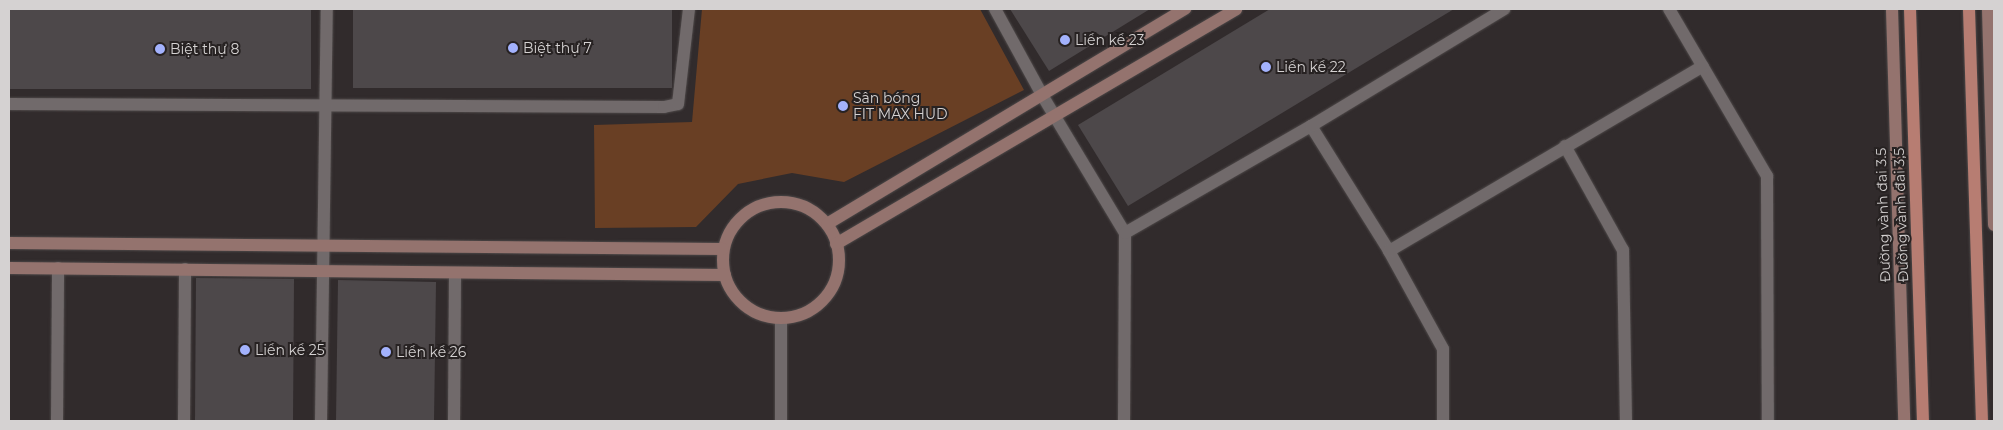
<!DOCTYPE html>
<html>
<head>
<meta charset="utf-8">
<style>
	body { margin:0 }
	#map { position:relative; width:2003px; height:430px; overflow:hidden; background:#312b2c; font-family:Montserrat,sans-serif }
	div>[style] { position:absolute }
	.green>* { inset:0; background:#693f24 }
	.building>* { inset:0; background:#4d484a }
	.roads { filter:drop-shadow(0 0 1px #4e4949) drop-shadow(0 0 1px #4e4949) }
	.street>* { height:12px; margin:-6px; padding:0 6px; transform-origin:6px; border-radius:6px; background:#716a6b }
	.secondary>* { height:12px; margin:-6px; padding:0 6px; transform-origin:6px; border-radius:6px; background:#94736e }
	.secondary>.ring { margin:-6px; padding:0; box-sizing:content-box; background:none; border:12px solid #94736e; border-radius:50% }
	.primary>* { height:12px; margin:-6px; padding:0 6px; transform-origin:6px; border-radius:6px; background:#b77d72 }
	.dots>* { width:14px; height:14px; translate:-50% -50%; box-sizing:border-box; border:2px solid #272222; border-radius:50% }
	span { translate:-50% -50%; white-space:nowrap; text-align:center; line-height:1.15; -webkit-text-stroke:4px #272222; paint-order:stroke }
	.poi-label { font-size:14px; color:#d5d2d2 }
	.left { translate:0 -50%; text-align:left }
	.street-label { font-size:14px; color:#d5d2d2 }
	.frame { position:absolute; inset:0; border:10px solid #d5d2d2; pointer-events:none }
</style>
</head>
<body>
<div id="map">
	<div class="green">
		<div style="clip-path:polygon(702px 9px,980px 9px,1024px 90px,844px 182px,792px 173px,738px 184px,696px 227px,595px 228px,594px 125px,692px 122px)"></div>
	</div>
	<div class="building">
		<div style="clip-path:polygon(9px 9px,311px 9px,311px 89px,9px 89px)"></div>
		<div style="clip-path:polygon(353px 9px,672px 9px,672px 88px,353px 88px)"></div>
		<div style="clip-path:polygon(1010px 9px,1150px 9px,1049px 71px)"></div>
		<div style="clip-path:polygon(1270px 9px,1454px 9px,1128px 206px,1078px 125px)"></div>
		<div style="clip-path:polygon(196px 278px,294px 279px,293px 421px,195px 421px)"></div>
		<div style="clip-path:polygon(338px 280px,436px 282px,434px 421px,336px 421px)"></div>
	</div>
	<div class="roads">
		<div class="street">
			<div style="left:995px;top:9px;width:98px;rotate:61.3deg"></div>
			<div style="left:1042px;top:95px;width:161px;rotate:59deg"></div>
			<div style="left:1125px;top:233px;width:188px;rotate:90.3deg"></div>
			<div style="left:1669px;top:9px;width:194px;rotate:59.6deg"></div>
			<div style="left:1767px;top:176px;width:245px;rotate:89.8deg"></div>
			<div style="left:9px;top:104px;width:655px;rotate:0.26deg"></div>
			<div style="left:664px;top:107px;width:14px;rotate:-12deg"></div>
			<div style="left:678px;top:104px;width:96px;rotate:-83.4deg"></div>
			<div style="left:1311px;top:126px;width:147px;rotate:58deg"></div>
			<div style="left:1389px;top:251px;width:112px;rotate:61.1deg"></div>
			<div style="left:1443px;top:349px;width:72px;rotate:90deg"></div>
			<div style="left:1565px;top:146px;width:119px;rotate:60.9deg"></div>
			<div style="left:1623px;top:250px;width:171px;rotate:89deg"></div>
			<div style="left:1125px;top:233px;width:215px;rotate:-29.9deg"></div>
			<div style="left:1311px;top:126px;width:226px;rotate:-31.2deg"></div>
			<div style="left:1389px;top:251px;width:364px;rotate:-30.5deg"></div>
			<div style="left:781px;top:318px;width:103px;rotate:90deg"></div>
			<div style="left:57px;top:421px;width:153px;rotate:-89.6deg"></div>
			<div style="left:184px;top:421px;width:152px;rotate:-89.6deg"></div>
			<div style="left:321px;top:421px;width:412px;rotate:-89.2deg"></div>
			<div style="left:454px;top:421px;width:148px;rotate:-89.6deg"></div>
		</div>
		<div class="secondary">
			<div style="left:1892px;top:9px;width:412px;rotate:88.3deg"></div>
			<div style="left:1988px;top:9px;width:216px;rotate:88.4deg"></div>
			<div class="ring" style="left:723px;top:202px;width:104px;height:104px"></div>
			<div style="left:827px;top:224px;width:418px;rotate:-31deg"></div>
			<div style="left:9px;top:243px;width:714px;rotate:0.48deg"></div>
			<div style="left:836px;top:244px;width:464px;rotate:-30.4deg"></div>
			<div style="left:9px;top:268px;width:716px;rotate:0.56deg"></div>
		</div>
		<div class="primary">
			<div style="left:1910px;top:9px;width:412px;rotate:88.2deg"></div>
			<div style="left:1969px;top:9px;width:412px;rotate:88.2deg"></div>
		</div>
	</div>
	<div class="dots">
		<div style="left:1065px;top:40px;background:#a3b2fd"></div>
		<div style="left:513px;top:48px;background:#a3b2fd"></div>
		<div style="left:160px;top:49px;background:#a3b2fd"></div>
		<div style="left:1266px;top:67px;background:#a3b2fd"></div>
		<div style="left:843px;top:106px;background:#a3b2fd"></div>
		<div style="left:245px;top:350px;background:#a3b2fd"></div>
		<div style="left:386px;top:352px;background:#a3b2fd"></div>
	</div>
	<div class="poi-label">
		<span class="left" style="left:1075px;top:40px">Liền kề 23</span>
		<span class="left" style="left:523px;top:48px">Biệt thự 7</span>
		<span class="left" style="left:170px;top:49px">Biệt thự 8</span>
		<span class="left" style="left:1276px;top:67px">Liền kề 22</span>
		<span class="left" style="left:853px;top:106px">Sân bóng<br>FIT MAX HUD</span>
		<span class="left" style="left:255px;top:350px">Liền kề 25</span>
		<span class="left" style="left:396px;top:352px">Liền kề 26</span>
	</div>
	<div class="street-label">
		<span style="left:1883px;top:215px;rotate:-92deg">Đường vành đai 3.5</span>
		<span style="left:1901px;top:215px;rotate:-92deg">Đường vành đai 3,5</span>
	</div>
	<div class="frame"></div>
</div>
</body>
</html>
